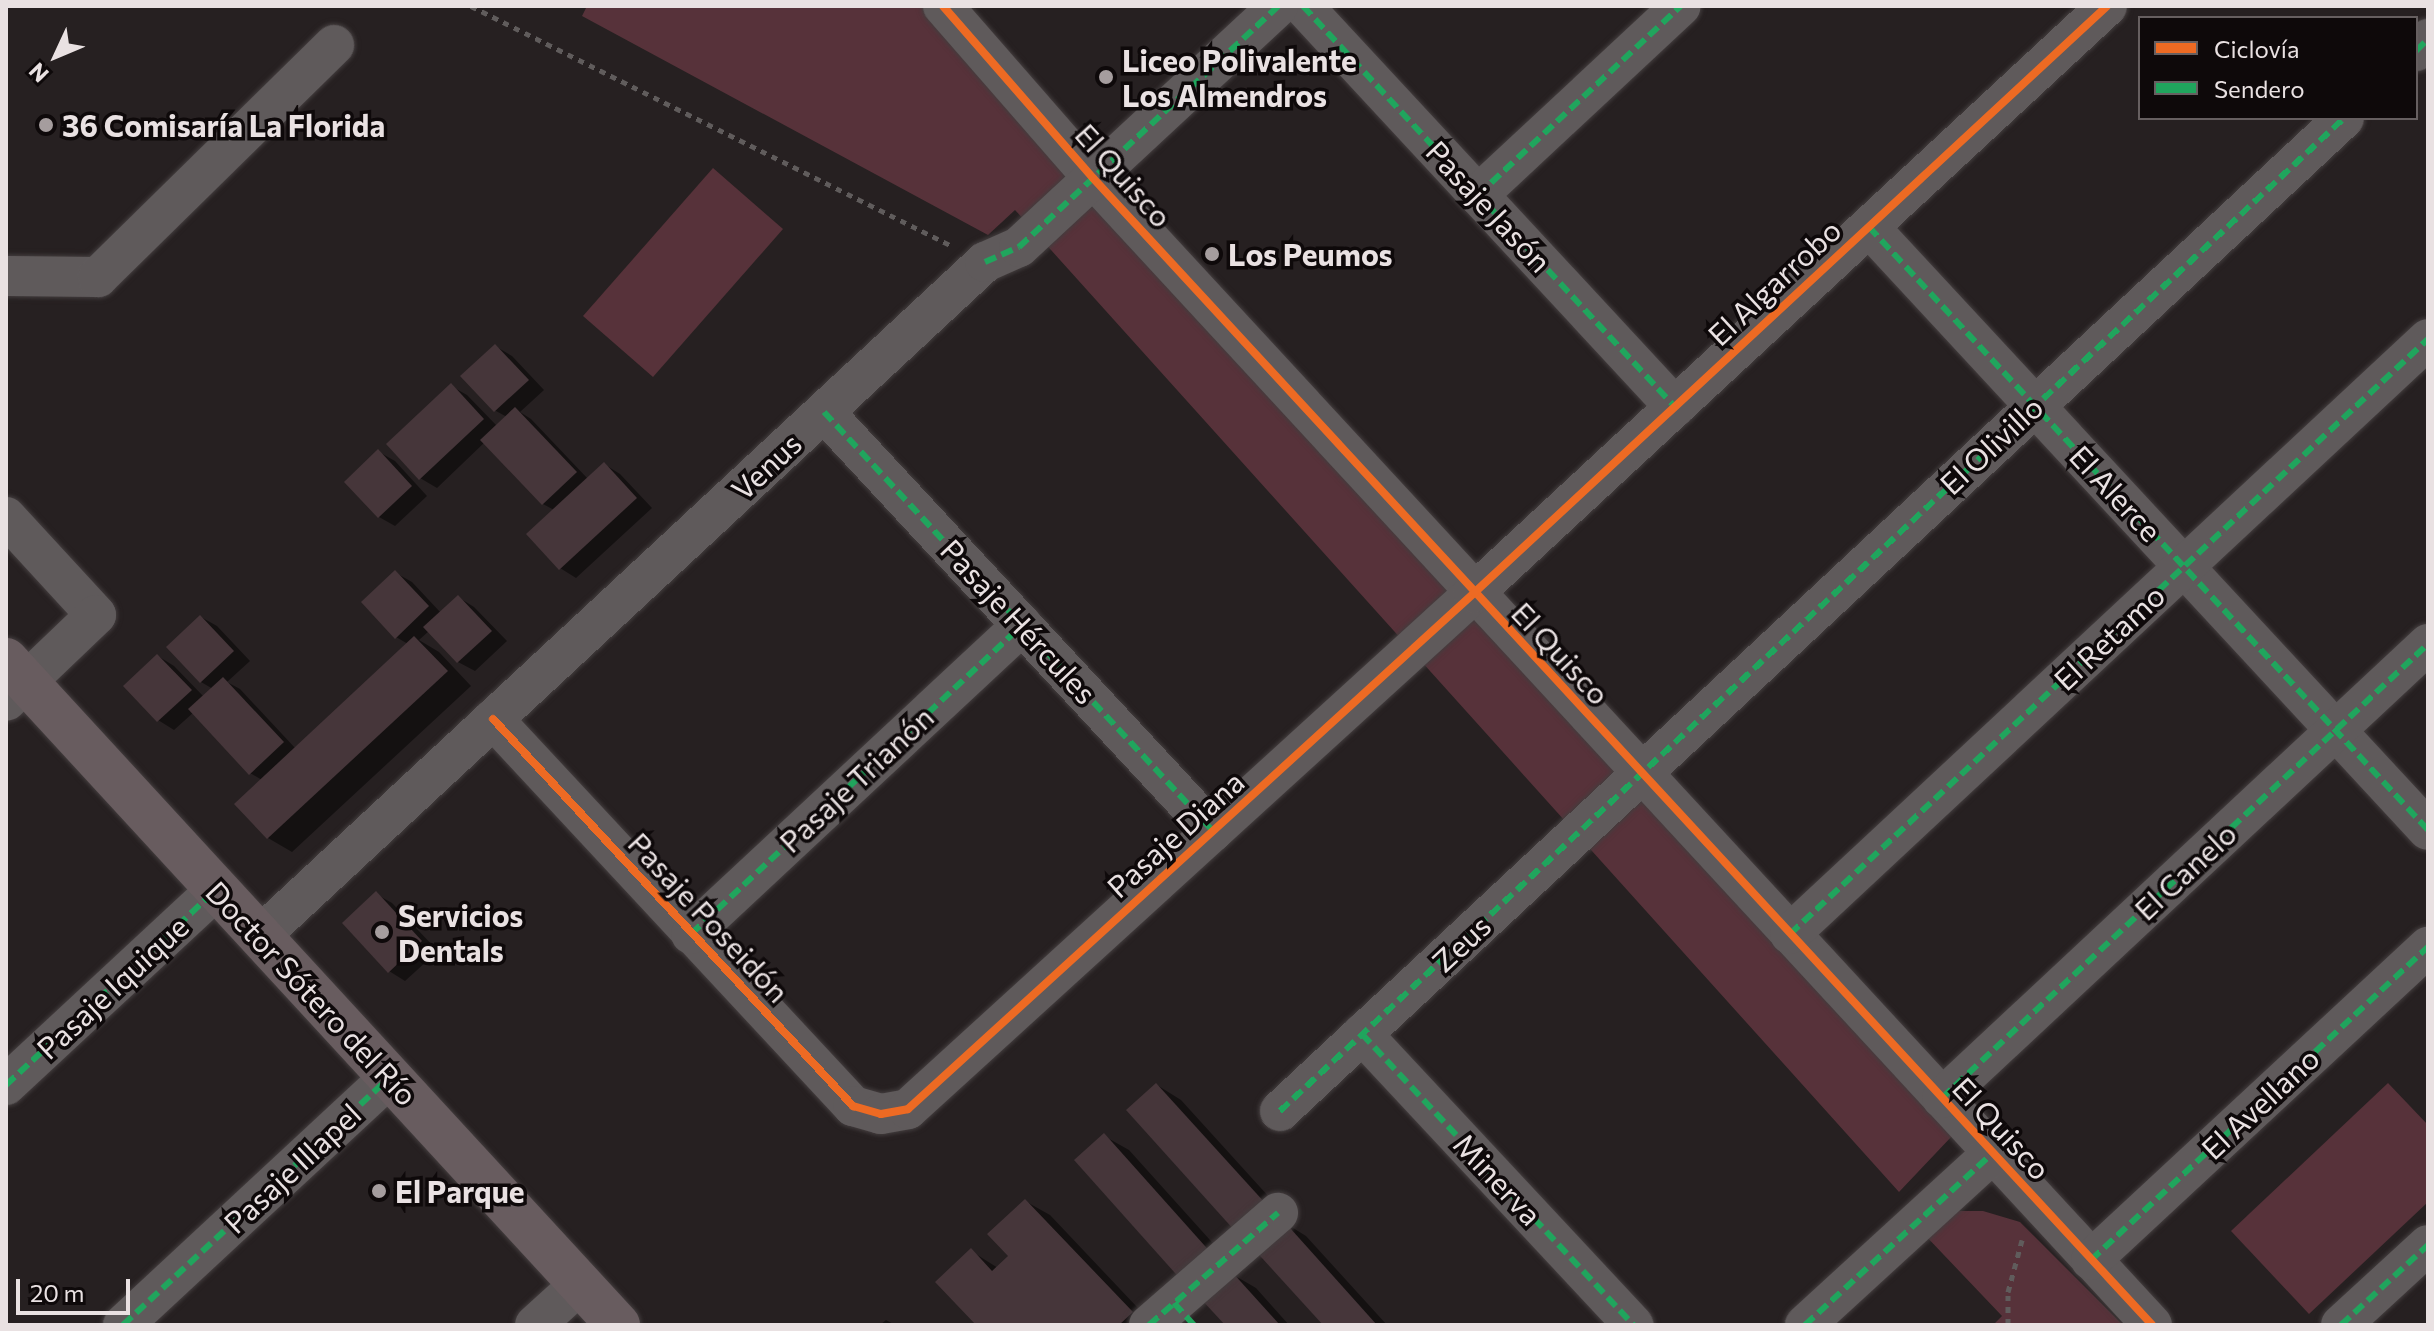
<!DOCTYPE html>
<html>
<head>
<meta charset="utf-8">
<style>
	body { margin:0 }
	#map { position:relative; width:2434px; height:1331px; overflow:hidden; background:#262021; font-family:Commissioner,sans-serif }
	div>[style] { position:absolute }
	.green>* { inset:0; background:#57323a }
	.shadow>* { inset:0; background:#0007 }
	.building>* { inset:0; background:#46363a }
	.path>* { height:5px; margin-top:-2.5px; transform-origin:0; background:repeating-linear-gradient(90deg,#605c5c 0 6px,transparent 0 12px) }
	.roads { filter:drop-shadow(0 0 2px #433d3e) drop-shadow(0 0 2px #433d3e) }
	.minor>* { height:40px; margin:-20px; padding:0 20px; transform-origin:20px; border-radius:20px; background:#5f5a5b }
	.major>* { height:44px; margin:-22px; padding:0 22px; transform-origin:22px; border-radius:22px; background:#685c5f }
	.quiet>* { height:6px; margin-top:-3px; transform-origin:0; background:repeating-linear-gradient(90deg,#20a55d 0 12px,transparent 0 18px) }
	.cycleway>* { height:8px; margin:-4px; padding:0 4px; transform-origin:4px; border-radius:4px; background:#ed6a23 }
	.dots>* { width:22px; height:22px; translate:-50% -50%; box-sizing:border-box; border:4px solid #0e090a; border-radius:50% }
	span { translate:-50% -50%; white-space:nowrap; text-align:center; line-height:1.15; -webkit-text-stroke:7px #0e090a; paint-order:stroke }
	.poi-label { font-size:30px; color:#e9e1e2; font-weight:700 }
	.left { translate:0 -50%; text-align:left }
	.street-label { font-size:30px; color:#e9e1e2 }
	.frame { position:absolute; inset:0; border:8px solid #e9e1e2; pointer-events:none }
	.legend { position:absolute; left:2138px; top:16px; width:280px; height:104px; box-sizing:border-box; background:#0e090a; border:2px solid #665f60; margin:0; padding:10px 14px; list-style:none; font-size:24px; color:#e9e1e2 }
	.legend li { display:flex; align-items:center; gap:16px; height:40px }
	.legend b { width:40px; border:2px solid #665f60 }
	.north { position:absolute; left:16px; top:16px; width:80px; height:80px; -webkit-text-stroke:6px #0e090a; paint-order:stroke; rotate:226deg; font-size:22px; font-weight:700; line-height:32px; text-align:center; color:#e9e1e2 }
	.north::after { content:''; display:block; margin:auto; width:28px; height:36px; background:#e9e1e2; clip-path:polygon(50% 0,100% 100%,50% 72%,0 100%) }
	.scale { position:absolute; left:16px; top:1279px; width:114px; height:36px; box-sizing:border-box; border:4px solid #e9e1e2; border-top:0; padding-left:10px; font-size:24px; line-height:28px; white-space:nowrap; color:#e9e1e2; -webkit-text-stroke:6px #0e090a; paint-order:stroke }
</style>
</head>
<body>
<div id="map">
	<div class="green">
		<div style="clip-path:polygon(587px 6px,927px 6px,1953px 1135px,1899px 1192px,1015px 210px,988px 235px,582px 16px)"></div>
		<div style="clip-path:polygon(713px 168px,783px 229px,653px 377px,583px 316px)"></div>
		<div style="clip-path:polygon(2388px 1083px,2428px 1125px,2428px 1202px,2309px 1314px,2231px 1231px)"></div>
		<div style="clip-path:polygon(1959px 1211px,1983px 1211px,2020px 1222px,2123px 1325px,1993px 1325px,2002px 1316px,1923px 1233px,1949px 1214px)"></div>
	</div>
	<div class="shadow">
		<div style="clip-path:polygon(495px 346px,512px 356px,544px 390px,520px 412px,531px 419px,588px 479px,604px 464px,620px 474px,652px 508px,576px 578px,560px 568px,554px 510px,543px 504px,485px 442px,437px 488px,420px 478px,451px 386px,467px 395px,497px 426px,507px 417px,496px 411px,463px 376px)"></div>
		<div style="clip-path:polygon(379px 452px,395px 461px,427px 496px,395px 526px,379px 517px)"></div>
		<div style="clip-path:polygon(396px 573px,412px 582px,441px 613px,458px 597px,474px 607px,507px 641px,475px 671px,458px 662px,429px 631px,419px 640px,439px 652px,471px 686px,292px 852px,268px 838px,262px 780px,250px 773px,194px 712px,174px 730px,158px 720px,158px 656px,174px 666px,204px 697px,213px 689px,201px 682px,201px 617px,217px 626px,250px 661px,227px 682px,240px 689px,296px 749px,408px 644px,396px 637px)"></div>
		<div style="clip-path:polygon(376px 894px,392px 903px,438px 951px,405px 981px,389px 971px)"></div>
		<div style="clip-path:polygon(1157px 1085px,1181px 1100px,1289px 1219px,1285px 1223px,1306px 1236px,1387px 1325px,1325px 1325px)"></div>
		<div style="clip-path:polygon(1104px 1136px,1129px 1150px,1237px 1270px,1232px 1274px,1256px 1288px,1289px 1325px,1228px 1325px)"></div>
		<div style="clip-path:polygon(1025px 1201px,1050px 1215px,1154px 1325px,979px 1325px,971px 1251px,998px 1268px,1011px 1256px)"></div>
		<div style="clip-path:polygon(886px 1320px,895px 1325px,880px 1325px)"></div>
	</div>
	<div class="building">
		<div style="clip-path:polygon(495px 344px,529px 380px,494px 412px,460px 376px)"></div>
		<div style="clip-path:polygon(451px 383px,484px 419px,419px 480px,386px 444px)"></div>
		<div style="clip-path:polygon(515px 407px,577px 472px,542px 505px,480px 440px)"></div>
		<div style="clip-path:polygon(378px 449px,412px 486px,378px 518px,344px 482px)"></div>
		<div style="clip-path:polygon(604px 462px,637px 498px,559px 570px,526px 534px)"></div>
		<div style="clip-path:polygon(395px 570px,429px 606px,395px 639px,361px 602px)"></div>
		<div style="clip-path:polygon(458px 595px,492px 631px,457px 663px,423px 627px)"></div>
		<div style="clip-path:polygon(200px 615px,234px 651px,200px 683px,166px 647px)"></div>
		<div style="clip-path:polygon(414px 636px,448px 671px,267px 839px,234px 804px)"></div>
		<div style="clip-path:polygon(157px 654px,192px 690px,157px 722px,123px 686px)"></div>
		<div style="clip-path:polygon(223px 677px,284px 742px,249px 775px,188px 709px)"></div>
		<div style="clip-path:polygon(376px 891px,422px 941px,388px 973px,342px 923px)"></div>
		<div style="clip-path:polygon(1156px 1083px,1266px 1204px,1235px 1231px,1126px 1110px)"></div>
		<div style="clip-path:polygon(1104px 1133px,1213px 1255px,1183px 1282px,1074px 1160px)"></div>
		<div style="clip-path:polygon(1025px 1199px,1133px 1312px,1119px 1325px,976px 1325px,935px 1282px,971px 1248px,992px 1271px,1008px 1256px,987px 1234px)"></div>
		<div style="clip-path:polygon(1282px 1219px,1377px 1325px,1323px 1325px,1251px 1246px)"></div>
		<div style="clip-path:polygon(1232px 1272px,1280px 1325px,1225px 1325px,1201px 1299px)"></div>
	</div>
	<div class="path">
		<div style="left:471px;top:6px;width:535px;rotate:26.52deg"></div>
		<div style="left:2008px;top:1325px;width:33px;rotate:-90deg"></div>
		<div style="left:2008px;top:1292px;width:54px;rotate:-74.9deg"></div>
	</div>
	<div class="roads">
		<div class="minor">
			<div style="left:943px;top:6px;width:228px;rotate:48.9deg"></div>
			<div style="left:1093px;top:178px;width:1561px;rotate:47.28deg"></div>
			<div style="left:1303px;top:6px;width:547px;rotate:47.15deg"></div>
			<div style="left:2416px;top:51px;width:17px;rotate:-45deg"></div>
			<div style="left:1478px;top:195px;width:277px;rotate:-43deg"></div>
			<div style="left:1869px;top:227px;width:822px;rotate:47.17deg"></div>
			<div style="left:6px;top:276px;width:92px;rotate:0.6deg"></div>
			<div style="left:98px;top:277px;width:331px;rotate:-44.5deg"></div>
			<div style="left:824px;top:412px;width:572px;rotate:47.13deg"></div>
			<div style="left:6px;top:517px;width:133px;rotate:47.4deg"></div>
			<div style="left:96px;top:615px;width:124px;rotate:136.3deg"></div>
			<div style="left:493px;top:719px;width:529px;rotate:47.07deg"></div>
			<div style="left:853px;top:1106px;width:29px;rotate:16deg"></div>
			<div style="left:881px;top:1114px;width:27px;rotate:-10deg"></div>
			<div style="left:908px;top:1109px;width:766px;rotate:-42.35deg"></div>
			<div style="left:1474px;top:593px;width:863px;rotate:-42.84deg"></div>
			<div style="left:691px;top:934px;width:453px;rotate:-43deg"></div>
			<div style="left:1790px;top:934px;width:872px;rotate:-43deg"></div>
			<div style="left:260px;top:936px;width:990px;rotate:-42.91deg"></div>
			<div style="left:985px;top:262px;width:37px;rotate:-24deg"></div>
			<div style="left:1019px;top:247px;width:354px;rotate:-42.9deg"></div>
			<div style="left:1362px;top:1034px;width:398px;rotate:47deg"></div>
			<div style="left:6px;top:1085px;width:288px;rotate:-42.9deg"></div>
			<div style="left:1942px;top:1098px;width:665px;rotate:-43.05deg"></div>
			<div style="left:1280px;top:1111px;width:1455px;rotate:-43.02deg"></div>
			<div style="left:2091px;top:1260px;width:460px;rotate:-42.9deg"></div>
			<div style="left:123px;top:1325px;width:364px;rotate:-42.9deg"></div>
			<div style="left:535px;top:1325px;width:61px;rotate:-42.3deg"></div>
			<div style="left:1149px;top:1325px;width:171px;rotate:-41deg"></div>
			<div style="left:1805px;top:1325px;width:255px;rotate:-42.5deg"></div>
			<div style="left:2341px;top:1325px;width:118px;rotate:-42.6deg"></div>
		</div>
		<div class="major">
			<div style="left:6px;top:660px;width:904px;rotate:47.38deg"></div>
		</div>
	</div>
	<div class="quiet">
		<div style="left:1303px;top:6px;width:547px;rotate:47.15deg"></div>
		<div style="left:2416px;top:51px;width:17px;rotate:-45deg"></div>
		<div style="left:1478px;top:195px;width:277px;rotate:-43deg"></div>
		<div style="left:1869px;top:227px;width:822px;rotate:47.17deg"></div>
		<div style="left:985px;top:262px;width:37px;rotate:-24deg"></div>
		<div style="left:1019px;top:247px;width:354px;rotate:-42.9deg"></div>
		<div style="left:824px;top:412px;width:572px;rotate:47.13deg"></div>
		<div style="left:691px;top:934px;width:453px;rotate:-43deg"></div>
		<div style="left:1790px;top:934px;width:872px;rotate:-43deg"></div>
		<div style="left:1362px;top:1034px;width:398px;rotate:47deg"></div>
		<div style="left:6px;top:1085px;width:288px;rotate:-42.9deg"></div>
		<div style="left:1942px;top:1098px;width:665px;rotate:-43.05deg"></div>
		<div style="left:1280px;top:1111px;width:1455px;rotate:-43.02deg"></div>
		<div style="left:2091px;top:1260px;width:460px;rotate:-42.9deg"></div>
		<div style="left:1174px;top:1303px;width:30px;rotate:48deg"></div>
		<div style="left:123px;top:1325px;width:364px;rotate:-42.9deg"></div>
		<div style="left:1149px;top:1325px;width:171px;rotate:-41deg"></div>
		<div style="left:1805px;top:1325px;width:255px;rotate:-42.5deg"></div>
		<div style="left:2341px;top:1325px;width:118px;rotate:-42.6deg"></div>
	</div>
	<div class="cycleway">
		<div style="left:943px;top:6px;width:228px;rotate:48.9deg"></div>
		<div style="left:1093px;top:178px;width:1561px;rotate:47.28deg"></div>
		<div style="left:493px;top:719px;width:529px;rotate:47.07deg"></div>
		<div style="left:853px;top:1106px;width:29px;rotate:16deg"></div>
		<div style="left:881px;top:1114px;width:27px;rotate:-10deg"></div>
		<div style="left:908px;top:1109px;width:766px;rotate:-42.35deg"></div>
		<div style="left:1474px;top:593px;width:863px;rotate:-42.84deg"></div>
	</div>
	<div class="dots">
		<div style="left:1106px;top:77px;background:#a59d9e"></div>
		<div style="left:46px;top:125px;background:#a59d9e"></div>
		<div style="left:1212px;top:254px;background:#a59d9e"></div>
		<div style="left:382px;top:932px;background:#a59d9e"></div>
		<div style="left:379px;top:1191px;background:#a59d9e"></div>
	</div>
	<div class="poi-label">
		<span class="left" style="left:1122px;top:77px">Liceo Polivalente<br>Los Almendros</span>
		<span class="left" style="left:62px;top:125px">36 Comisaría La Florida</span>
		<span class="left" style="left:1228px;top:254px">Los Peumos</span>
		<span class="left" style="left:398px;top:932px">Servicios<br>Dentals</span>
		<span class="left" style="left:395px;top:1191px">El Parque</span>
	</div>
	<div class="street-label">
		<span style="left:1124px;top:175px;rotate:48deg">El Quisco</span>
		<span style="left:1489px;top:206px;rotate:47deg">Pasaje Jasón</span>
		<span style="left:1774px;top:282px;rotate:-43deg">El Algarrobo</span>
		<span style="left:1991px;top:445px;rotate:-43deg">El Olivillo</span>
		<span style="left:766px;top:466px;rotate:-43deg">Venus</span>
		<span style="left:2116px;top:493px;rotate:47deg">El Alerce</span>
		<span style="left:1019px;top:621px;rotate:47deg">Pasaje Hércules</span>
		<span style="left:2109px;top:637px;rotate:-43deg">El Retamo</span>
		<span style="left:1561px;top:653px;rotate:47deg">El Quisco</span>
		<span style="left:856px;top:779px;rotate:-43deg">Pasaje Trianón</span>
		<span style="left:1175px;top:834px;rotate:-42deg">Pasaje Diana</span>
		<span style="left:2185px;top:871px;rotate:-43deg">El Canelo</span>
		<span style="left:709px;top:917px;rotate:47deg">Pasaje Poseidón</span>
		<span style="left:1461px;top:943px;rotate:-43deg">Zeus</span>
		<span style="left:112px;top:987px;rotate:-43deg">Pasaje Iquique</span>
		<span style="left:312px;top:993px;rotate:47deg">Doctor Sótero del Río</span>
		<span style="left:2260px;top:1103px;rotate:-43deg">El Avellano</span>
		<span style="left:2002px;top:1128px;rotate:47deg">El Quisco</span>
		<span style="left:292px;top:1168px;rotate:-43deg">Pasaje Illapel</span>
		<span style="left:1498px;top:1179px;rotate:47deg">Minerva</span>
	</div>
	<div class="frame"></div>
	<ul class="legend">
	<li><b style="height:10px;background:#ed6a23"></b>Ciclovía</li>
	<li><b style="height:10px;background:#20a55d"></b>Sendero</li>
	</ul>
	<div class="north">N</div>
	<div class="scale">20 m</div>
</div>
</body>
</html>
